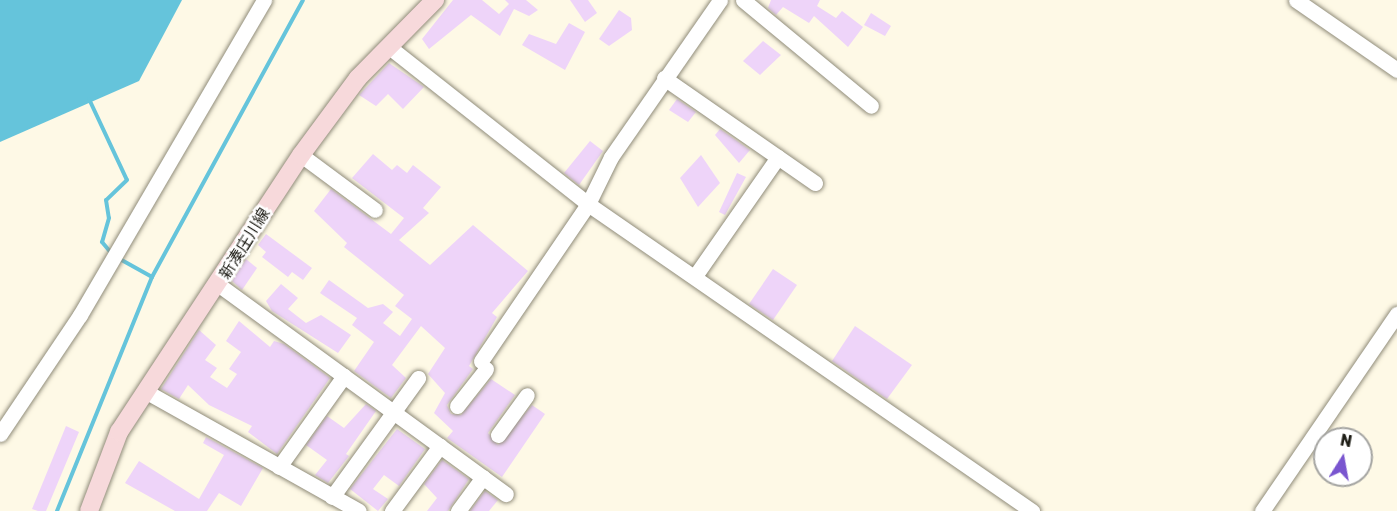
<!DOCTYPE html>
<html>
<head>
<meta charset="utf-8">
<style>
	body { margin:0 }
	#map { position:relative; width:1397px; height:511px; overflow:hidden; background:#fef9e6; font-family:Rubik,"Noto Sans JP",sans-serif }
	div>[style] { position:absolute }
	.water>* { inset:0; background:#65c4db }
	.stream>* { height:4px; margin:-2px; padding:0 2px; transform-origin:2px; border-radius:2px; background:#65c4db }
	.building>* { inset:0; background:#eed4f9 }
	.roads { filter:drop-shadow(0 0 2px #908c7a) drop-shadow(0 0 2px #908c7a) }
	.minor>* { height:15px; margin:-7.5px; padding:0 7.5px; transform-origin:7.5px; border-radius:7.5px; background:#fff }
	.major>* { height:18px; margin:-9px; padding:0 9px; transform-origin:9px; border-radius:9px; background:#f7d9db }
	span { translate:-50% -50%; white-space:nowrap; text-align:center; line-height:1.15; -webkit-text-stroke:5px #fff; paint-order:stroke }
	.street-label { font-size:16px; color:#1e1d16 }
	.north { position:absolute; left:1313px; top:427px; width:60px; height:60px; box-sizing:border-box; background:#fff; border:2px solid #a5a5a2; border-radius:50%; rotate:11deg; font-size:16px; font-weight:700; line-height:24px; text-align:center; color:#1e1d16 }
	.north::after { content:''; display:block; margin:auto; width:21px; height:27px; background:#7955cf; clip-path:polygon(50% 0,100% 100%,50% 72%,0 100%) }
</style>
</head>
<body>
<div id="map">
	<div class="water">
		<div style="clip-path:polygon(0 0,182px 0,139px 81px,0 142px)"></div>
	</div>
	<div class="stream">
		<div style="left:89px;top:99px;width:89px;rotate:64.9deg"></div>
		<div style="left:127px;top:180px;width:29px;rotate:136deg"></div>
		<div style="left:106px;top:200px;width:18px;rotate:81deg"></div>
		<div style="left:109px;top:218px;width:25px;rotate:106deg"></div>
		<div style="left:102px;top:242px;width:16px;rotate:50deg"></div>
		<div style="left:118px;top:258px;width:39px;rotate:29deg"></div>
		<div style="left:57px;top:511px;width:253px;rotate:-67.9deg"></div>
		<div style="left:152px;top:277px;width:315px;rotate:-61.4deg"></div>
	</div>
	<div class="building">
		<div style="clip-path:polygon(453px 0,482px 0,499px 14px,509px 4px,505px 0,526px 0,538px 10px,529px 16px,514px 9px,500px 36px,471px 15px,429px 49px,422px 39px)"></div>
		<div style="clip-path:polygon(570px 0,588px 0,597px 13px,585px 22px)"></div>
		<div style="clip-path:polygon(771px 0,820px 0,817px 6px,836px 18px,842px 11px,863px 27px,848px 47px,814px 16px,809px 23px,783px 7px,776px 15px,768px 8px)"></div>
		<div style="clip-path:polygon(619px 10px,631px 18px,632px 30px,609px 46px,599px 39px)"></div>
		<div style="clip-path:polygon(871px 13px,891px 26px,885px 36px,864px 25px)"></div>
		<div style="clip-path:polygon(569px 23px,585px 32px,565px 70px,522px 45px,529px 34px,556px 44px)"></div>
		<div style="clip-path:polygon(763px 41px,781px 55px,760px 75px,743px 61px)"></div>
		<div style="clip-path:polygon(389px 63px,424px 87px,403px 109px,388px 94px,376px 106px,359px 95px)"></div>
		<div style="clip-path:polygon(677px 99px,696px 112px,688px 122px,669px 110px)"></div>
		<div style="clip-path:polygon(720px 129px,750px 150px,739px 163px,715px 135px)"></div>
		<div style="clip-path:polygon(590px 141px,603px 151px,579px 185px,564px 173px)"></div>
		<div style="clip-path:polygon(373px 154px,392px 170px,397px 165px,407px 173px,413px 165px,441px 187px,423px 208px,429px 213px,399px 240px,430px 265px,473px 225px,528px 271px,492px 313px,497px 317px,469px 366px,473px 369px,447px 405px,451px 414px,461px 415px,491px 379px,515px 395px,488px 433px,498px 445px,532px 405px,545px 414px,502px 477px,447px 438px,453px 431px,434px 413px,445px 393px,428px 374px,445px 348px,421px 326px,392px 365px,406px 378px,391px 398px,354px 371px,374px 342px,352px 325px,357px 318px,320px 293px,329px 280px,368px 308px,383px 304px,393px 312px,383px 323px,400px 336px,412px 319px,395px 306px,404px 295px,344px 247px,347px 243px,314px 211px,331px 189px,391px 234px,404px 218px,352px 178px)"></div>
		<div style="clip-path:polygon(701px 155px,720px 183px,698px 207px,680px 178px)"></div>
		<div style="clip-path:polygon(737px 173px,746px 177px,725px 215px,719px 212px)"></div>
		<div style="clip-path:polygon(266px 234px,312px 268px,303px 280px,292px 272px,288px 277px,262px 257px,266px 252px,258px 245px)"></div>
		<div style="clip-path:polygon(246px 259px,257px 268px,242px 290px,232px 281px)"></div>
		<div style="clip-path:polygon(773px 269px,797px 285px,773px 320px,749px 304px)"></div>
		<div style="clip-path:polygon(281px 284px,298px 298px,288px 309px,306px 323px,321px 315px,351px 335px,338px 353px,272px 311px,266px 301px)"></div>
		<div style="clip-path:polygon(239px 321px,270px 347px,274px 341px,284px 344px,330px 378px,277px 454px,248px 432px,252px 426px,209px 405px,188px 385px,179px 399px,161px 389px,199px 330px,216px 345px,205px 360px,217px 368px,210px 377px,227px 388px,237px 374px,229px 369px,241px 352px,226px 341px)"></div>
		<div style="clip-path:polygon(855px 326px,912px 365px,887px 399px,832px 361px)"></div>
		<div style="clip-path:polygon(366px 404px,376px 411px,346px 454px,349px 456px,328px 483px,315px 475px,327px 460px,306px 445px,327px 416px,344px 428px)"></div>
		<div style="clip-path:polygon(66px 426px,79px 432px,46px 511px,38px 511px,32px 509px)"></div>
		<div style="clip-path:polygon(397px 429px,425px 449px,399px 486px,384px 475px,373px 489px,388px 499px,378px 511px,350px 489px)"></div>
		<div style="clip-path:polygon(206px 437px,263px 468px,241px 506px,219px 493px,207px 511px,175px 511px,125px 483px,139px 461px,199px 499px,224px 455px,203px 443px)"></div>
		<div style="clip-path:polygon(442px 460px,469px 479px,448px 511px,427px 511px,437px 498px,424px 484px)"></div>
		<div style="clip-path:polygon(485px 491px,498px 500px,489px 511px,470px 511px)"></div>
	</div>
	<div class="roads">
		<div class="minor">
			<div style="left:743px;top:0;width:166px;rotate:39.6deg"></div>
			<div style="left:1296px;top:0;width:123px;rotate:34.7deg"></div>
			<div style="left:388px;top:46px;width:255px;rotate:38.3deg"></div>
			<div style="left:588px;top:204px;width:540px;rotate:34.66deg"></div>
			<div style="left:664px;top:78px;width:184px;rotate:34.8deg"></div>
			<div style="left:301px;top:155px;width:92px;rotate:36.6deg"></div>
			<div style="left:695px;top:276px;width:145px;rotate:-55.1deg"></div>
			<div style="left:219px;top:285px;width:355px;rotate:36.1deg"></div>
			<div style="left:481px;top:361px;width:190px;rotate:-55.7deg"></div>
			<div style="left:588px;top:204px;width:52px;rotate:-63.9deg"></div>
			<div style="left:611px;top:157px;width:191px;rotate:-55.2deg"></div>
			<div style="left:145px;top:391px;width:245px;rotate:29.3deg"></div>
			<div style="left:457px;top:406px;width:47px;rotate:-51.9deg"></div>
			<div style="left:0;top:434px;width:143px;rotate:-56.1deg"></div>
			<div style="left:80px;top:315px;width:365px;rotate:-59.7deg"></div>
			<div style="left:498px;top:435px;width:49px;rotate:-54.1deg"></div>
			<div style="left:279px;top:467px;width:112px;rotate:-54.5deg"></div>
			<div style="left:332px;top:497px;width:147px;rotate:-54.1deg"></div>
			<div style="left:392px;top:511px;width:81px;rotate:-53.6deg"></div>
			<div style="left:458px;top:511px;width:42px;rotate:-53.7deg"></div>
			<div style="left:1262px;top:511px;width:239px;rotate:-55.6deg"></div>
		</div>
		<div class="major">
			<div style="left:89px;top:511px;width:85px;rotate:-69.2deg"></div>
			<div style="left:119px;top:432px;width:331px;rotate:-56.7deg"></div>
			<div style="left:301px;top:155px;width:96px;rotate:-53.5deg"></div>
			<div style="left:358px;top:78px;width:110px;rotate:-45.4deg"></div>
		</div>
	</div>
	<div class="street-label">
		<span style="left:245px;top:244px;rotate:-58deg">新湊庄川線</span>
	</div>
	<div class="north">N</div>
</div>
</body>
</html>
